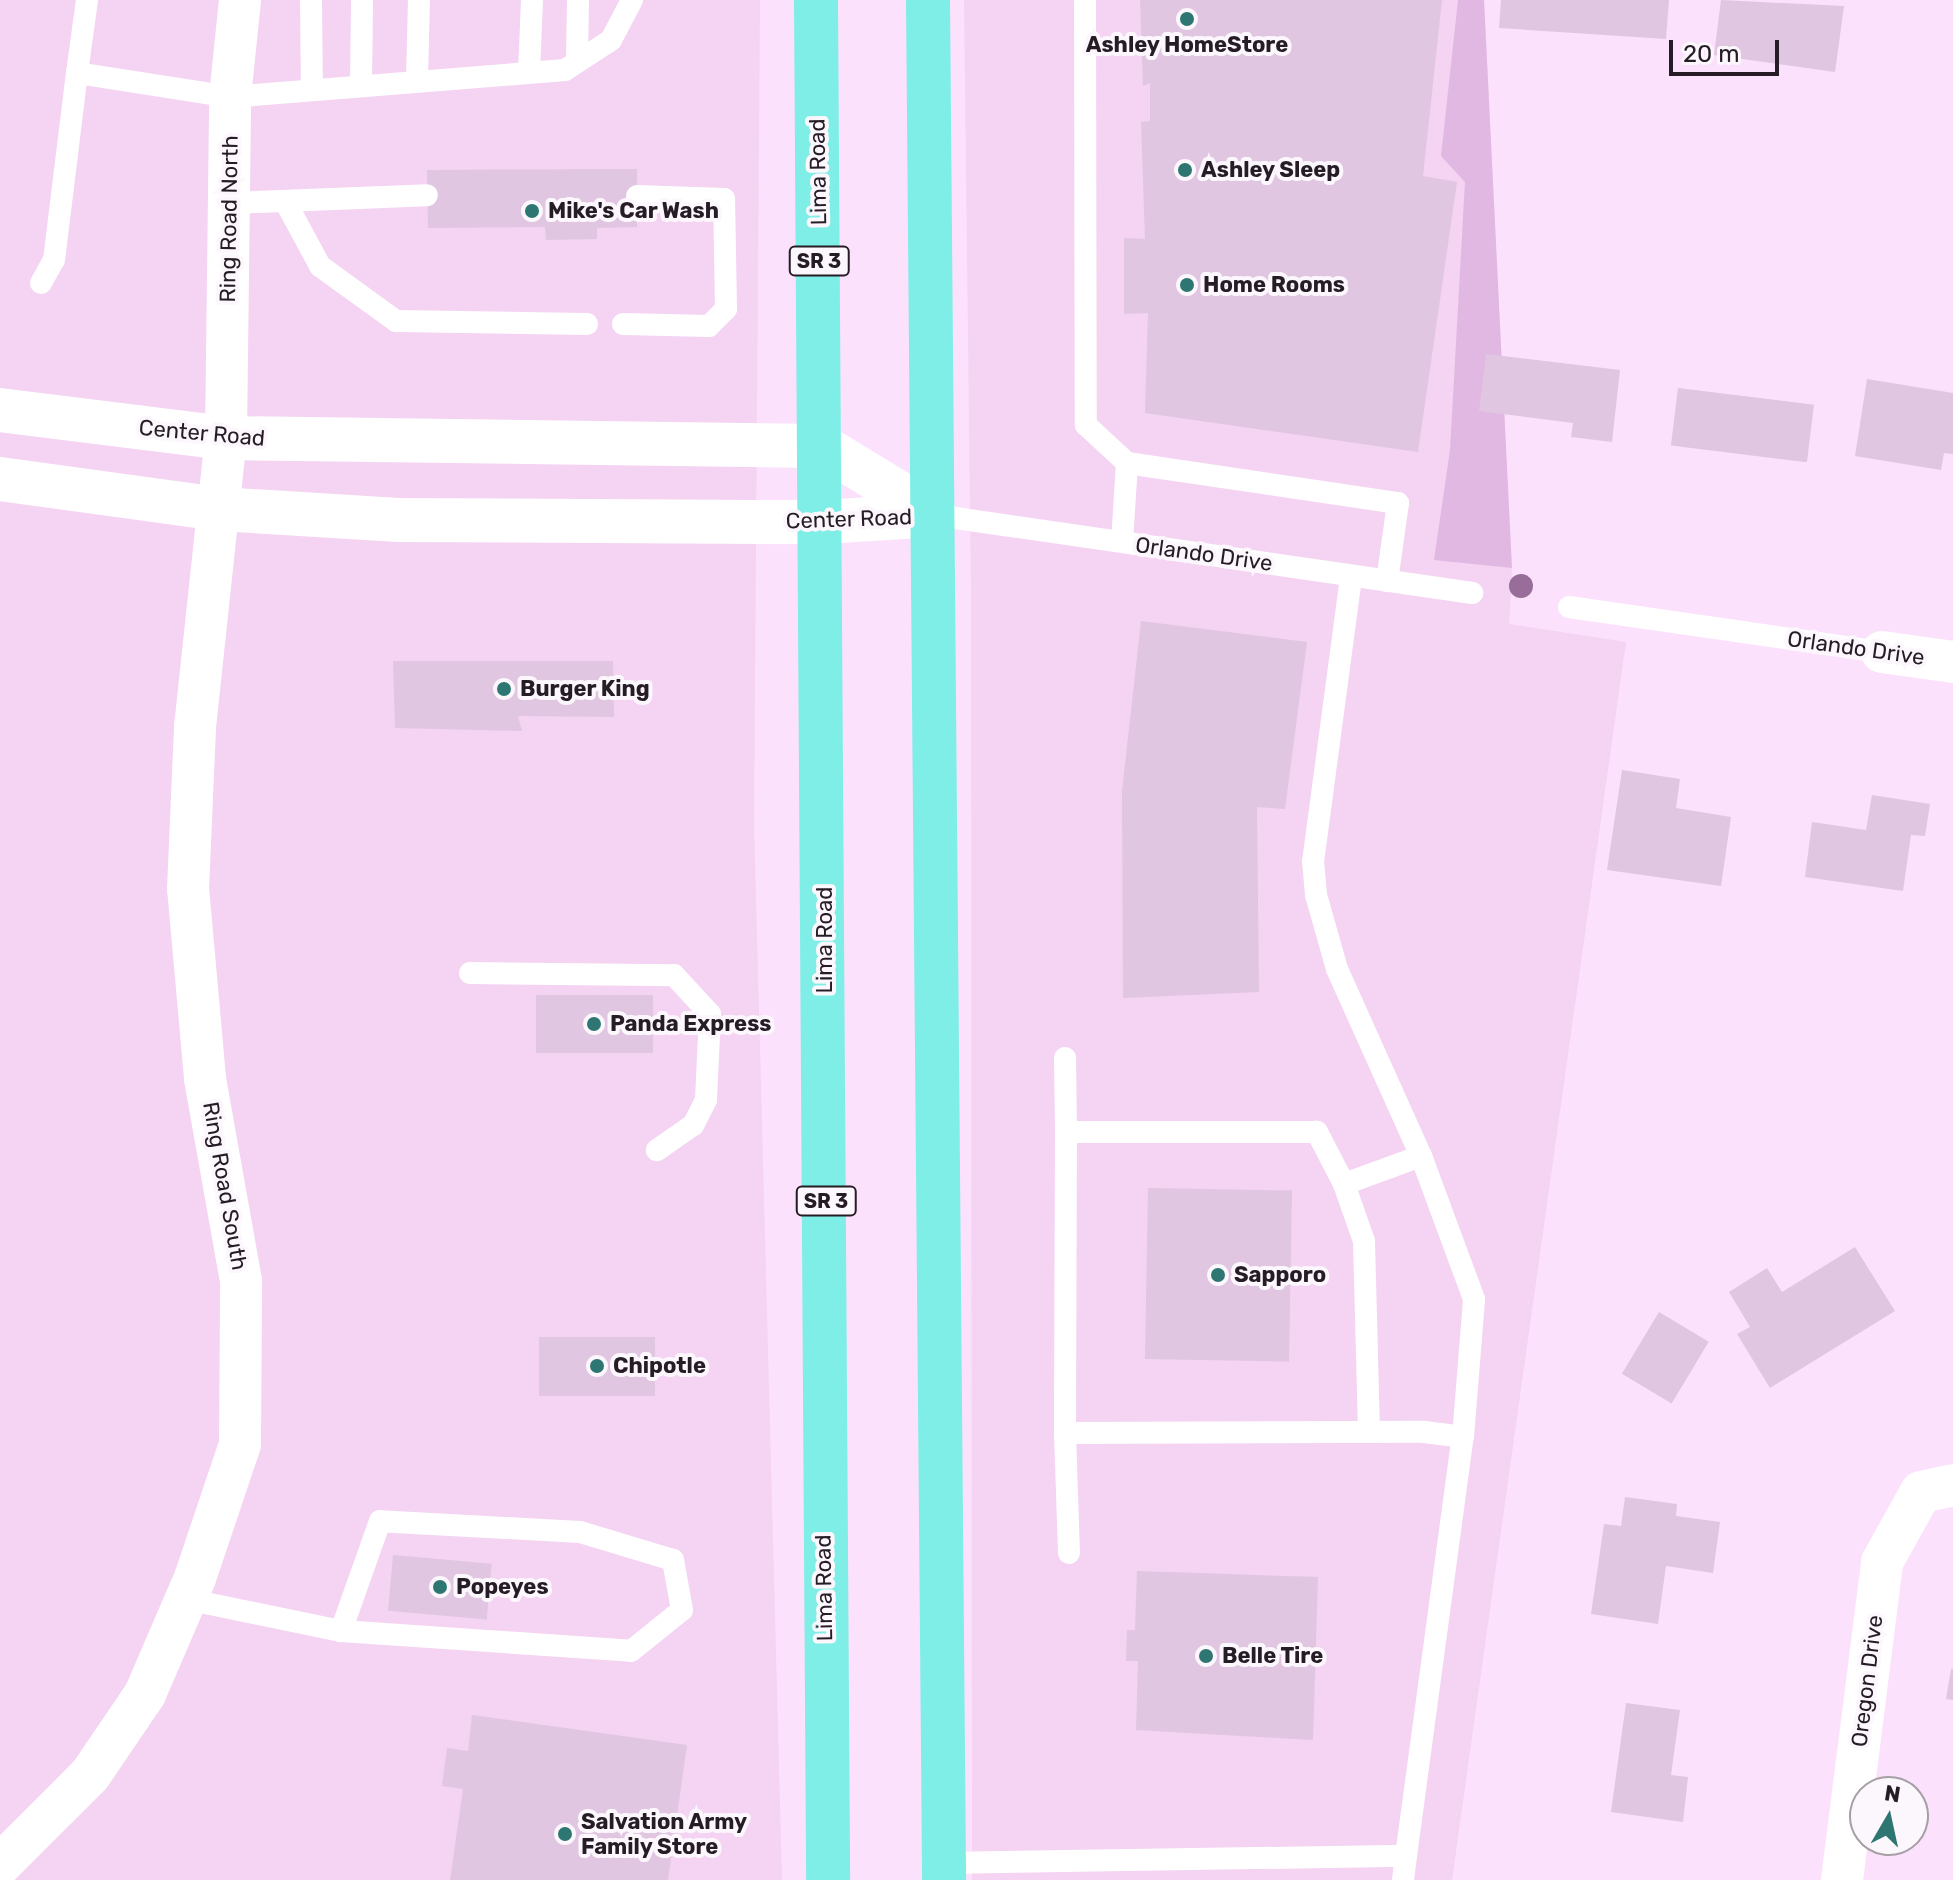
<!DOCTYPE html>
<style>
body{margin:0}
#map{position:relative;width:1953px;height:1880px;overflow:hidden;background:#fce1fc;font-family:Rubik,sans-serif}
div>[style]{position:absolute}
.built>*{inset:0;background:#f4d3f3}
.green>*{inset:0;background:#e1b8e1}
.building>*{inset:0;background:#e0c6e0;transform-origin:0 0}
.service>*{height:22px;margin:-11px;padding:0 11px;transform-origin:11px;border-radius:11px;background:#fff}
.minor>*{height:42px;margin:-21px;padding:0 21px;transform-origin:21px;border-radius:21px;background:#fff}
.tertiary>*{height:44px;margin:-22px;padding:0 22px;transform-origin:22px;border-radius:22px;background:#fff}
.trunk>*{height:44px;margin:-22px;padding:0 22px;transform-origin:22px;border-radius:22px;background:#7feee6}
.trees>*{width:24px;height:24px;margin:-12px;border-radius:50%;background:#986d99}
.dots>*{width:22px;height:22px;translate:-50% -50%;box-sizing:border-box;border:4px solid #fcf7fc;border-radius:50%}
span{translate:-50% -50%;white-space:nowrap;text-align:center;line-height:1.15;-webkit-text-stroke:8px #fcf7fc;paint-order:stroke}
.shield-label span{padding:2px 6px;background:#fcf7fc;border:2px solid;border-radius:6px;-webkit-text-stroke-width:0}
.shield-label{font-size:20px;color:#251c25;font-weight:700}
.poi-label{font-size:22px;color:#251c25;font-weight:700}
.left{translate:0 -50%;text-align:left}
.street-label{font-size:22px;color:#251c25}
.north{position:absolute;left:1849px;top:1776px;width:80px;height:80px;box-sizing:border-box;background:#fcf7fc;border:2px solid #a69fa6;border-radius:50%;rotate:9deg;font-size:22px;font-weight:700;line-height:32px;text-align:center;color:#251c25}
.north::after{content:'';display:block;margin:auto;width:28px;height:36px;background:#2d7671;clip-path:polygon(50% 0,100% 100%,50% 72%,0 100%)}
.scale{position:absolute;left:1669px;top:40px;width:110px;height:36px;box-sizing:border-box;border:4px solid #251c25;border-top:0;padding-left:10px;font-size:24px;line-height:28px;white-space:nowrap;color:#251c25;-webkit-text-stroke:6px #fcf7fc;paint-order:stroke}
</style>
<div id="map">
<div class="built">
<i style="clip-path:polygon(0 0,760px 0,754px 822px,782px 1880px,0 1880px)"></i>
<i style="clip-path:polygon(964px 0,1484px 0,1512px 577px,1509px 624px,1626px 642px,1452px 1880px,972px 1880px,971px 591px)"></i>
</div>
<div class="green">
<i style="clip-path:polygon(1458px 0,1484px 0,1512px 568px,1434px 560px,1450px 450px,1465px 182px,1441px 156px)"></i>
</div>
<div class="building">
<i style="clip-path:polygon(1140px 0,1442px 0,1423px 176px,1457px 182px,1418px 452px,1145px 413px,1148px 313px,1124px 314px,1124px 238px,1145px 239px,1141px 122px,1150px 121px,1150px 83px,1143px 86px)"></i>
<i style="clip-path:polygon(1501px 0,1669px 0,1666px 39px,1499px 28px)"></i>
<i style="clip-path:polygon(1721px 0,1844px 6px,1835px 72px,1714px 55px)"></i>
<i style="clip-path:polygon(637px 169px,637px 227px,597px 228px,597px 239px,546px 240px,545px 227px,428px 228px,427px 170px)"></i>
<i style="clip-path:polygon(1486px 354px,1620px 370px,1612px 442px,1571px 437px,1573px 423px,1479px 411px)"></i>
<i style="clip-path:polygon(1867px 379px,1953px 393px,1953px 454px,1944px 453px,1941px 470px,1855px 456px)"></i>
<i style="left:1678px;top:388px;width:137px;height:58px;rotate:7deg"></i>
<i style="clip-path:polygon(1141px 621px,1307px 642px,1285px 809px,1257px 807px,1259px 992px,1123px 998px,1122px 791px)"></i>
<i style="clip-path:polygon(393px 661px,613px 661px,614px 717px,518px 716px,522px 731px,395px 728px)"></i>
<i style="clip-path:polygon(1622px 770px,1680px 779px,1676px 808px,1731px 817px,1721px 886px,1607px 870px)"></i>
<i style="clip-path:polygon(1872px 795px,1930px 804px,1925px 836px,1911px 835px,1903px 891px,1805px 877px,1812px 822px,1866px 830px)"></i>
<i style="left:653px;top:995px;width:58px;height:117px;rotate:90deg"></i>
<i style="left:1148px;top:1188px;width:144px;height:171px;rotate:1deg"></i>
<i style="clip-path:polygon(1855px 1247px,1895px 1311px,1770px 1388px,1737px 1334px,1750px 1327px,1729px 1292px,1767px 1268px,1782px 1292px)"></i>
<i style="left:1659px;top:1312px;width:58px;height:72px;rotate:31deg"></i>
<i style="left:539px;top:1337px;width:116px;height:59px"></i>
<i style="clip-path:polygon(1625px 1497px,1677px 1504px,1676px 1516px,1720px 1522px,1713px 1573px,1666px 1566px,1658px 1624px,1591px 1614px,1604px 1524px,1621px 1526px)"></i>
<i style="left:393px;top:1555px;width:99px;height:56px;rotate:5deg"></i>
<i style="clip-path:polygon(1137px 1571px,1318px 1577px,1313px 1740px,1136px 1730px,1138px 1661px,1126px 1661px,1127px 1630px,1135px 1630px)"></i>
<i style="clip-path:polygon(1951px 1669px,1953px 1669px,1953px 1700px,1946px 1699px)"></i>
<i style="clip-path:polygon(1626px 1703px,1680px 1710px,1671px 1775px,1688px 1777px,1683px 1822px,1611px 1812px)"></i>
<i style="clip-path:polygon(472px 1715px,687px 1745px,668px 1880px,450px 1880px,463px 1789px,442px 1786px,447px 1748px,468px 1751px)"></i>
</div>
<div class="service">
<i style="left:87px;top:0;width:74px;rotate:97.8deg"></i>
<i style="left:77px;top:73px;width:155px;rotate:8.9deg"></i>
<i style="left:230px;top:97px;width:336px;rotate:-4.6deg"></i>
<i style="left:565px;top:70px;width:55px;rotate:-33.1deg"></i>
<i style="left:611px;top:40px;width:45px;rotate:-62.3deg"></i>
<i style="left:311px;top:0;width:89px;rotate:89.4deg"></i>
<i style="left:1085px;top:0;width:425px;rotate:89.9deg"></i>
<i style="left:1086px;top:425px;width:56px;rotate:42.8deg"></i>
<i style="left:1127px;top:463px;width:79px;rotate:93.6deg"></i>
<i style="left:577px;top:62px;width:62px;rotate:-89.1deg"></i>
<i style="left:529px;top:72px;width:72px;rotate:-87.6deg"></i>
<i style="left:417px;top:80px;width:80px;rotate:-88.6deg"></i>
<i style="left:361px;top:85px;width:85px;rotate:-89.3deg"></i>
<i style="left:232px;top:203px;width:195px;rotate:-2.3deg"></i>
<i style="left:286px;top:203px;width:72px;rotate:61.6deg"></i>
<i style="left:320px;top:266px;width:94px;rotate:35.9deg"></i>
<i style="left:396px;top:321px;width:191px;rotate:0.9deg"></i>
<i style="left:41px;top:283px;width:26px;rotate:-61deg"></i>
<i style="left:54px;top:260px;width:188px;rotate:-83deg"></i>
<i style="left:623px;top:324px;width:86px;rotate:1.3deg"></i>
<i style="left:709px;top:326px;width:24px;rotate:-45deg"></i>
<i style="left:726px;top:309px;width:110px;rotate:-91deg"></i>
<i style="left:724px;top:199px;width:87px;rotate:-178deg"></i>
<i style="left:1127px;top:463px;width:274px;rotate:8.4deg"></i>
<i style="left:1398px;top:503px;width:79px;rotate:98deg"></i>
<i style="left:935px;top:515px;width:543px;rotate:8.26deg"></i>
<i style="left:1569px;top:607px;width:316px;rotate:8.2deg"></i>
<i style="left:470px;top:973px;width:204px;rotate:0.6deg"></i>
<i style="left:674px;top:975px;width:53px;rotate:47.3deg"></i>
<i style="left:710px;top:1014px;width:86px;rotate:92.7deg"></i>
<i style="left:706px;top:1100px;width:28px;rotate:117deg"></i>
<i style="left:693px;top:1125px;width:44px;rotate:145.2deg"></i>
<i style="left:1065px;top:1058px;width:74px;rotate:89.2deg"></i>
<i style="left:1421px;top:1156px;width:82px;rotate:160deg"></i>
<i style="left:1344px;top:1184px;width:59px;rotate:-117.4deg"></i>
<i style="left:1317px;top:1132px;width:251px;rotate:180deg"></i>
<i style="left:1066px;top:1132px;width:301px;rotate:90.2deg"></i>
<i style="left:1065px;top:1433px;width:359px;rotate:-0.2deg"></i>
<i style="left:1424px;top:1432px;width:39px;rotate:7deg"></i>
<i style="left:1344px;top:1184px;width:60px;rotate:70.7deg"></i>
<i style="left:1364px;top:1241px;width:191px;rotate:88.5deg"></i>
<i style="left:1065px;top:1433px;width:120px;rotate:88.1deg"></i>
<i style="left:186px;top:1599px;width:158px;rotate:11.7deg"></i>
<i style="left:341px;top:1631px;width:291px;rotate:3.9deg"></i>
<i style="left:631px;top:1651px;width:65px;rotate:-38.8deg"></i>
<i style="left:682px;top:1610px;width:51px;rotate:-100.2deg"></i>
<i style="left:673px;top:1560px;width:97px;rotate:-163.2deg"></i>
<i style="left:580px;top:1532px;width:200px;rotate:-176.9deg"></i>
<i style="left:380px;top:1521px;width:117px;rotate:109.5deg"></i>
<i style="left:944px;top:1863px;width:462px;rotate:-0.9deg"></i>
<i style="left:1406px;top:1856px;width:423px;rotate:-82.3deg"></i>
<i style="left:1463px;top:1437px;width:138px;rotate:-85.4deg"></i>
<i style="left:1474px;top:1299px;width:153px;rotate:-110.3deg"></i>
<i style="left:1421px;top:1156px;width:205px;rotate:-114.2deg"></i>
<i style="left:1337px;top:969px;width:77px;rotate:-105.8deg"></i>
<i style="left:1316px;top:895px;width:33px;rotate:-95deg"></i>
<i style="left:1313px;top:862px;width:289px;rotate:-82.4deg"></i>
<i style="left:1403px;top:1880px;width:24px;rotate:-83deg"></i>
</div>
<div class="minor">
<i style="left:1882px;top:652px;width:72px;rotate:8deg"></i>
<i style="left:0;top:1865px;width:127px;rotate:-45deg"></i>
<i style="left:90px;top:1775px;width:98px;rotate:-55.8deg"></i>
<i style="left:145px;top:1694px;width:126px;rotate:-66.7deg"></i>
<i style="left:195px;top:1578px;width:141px;rotate:-71.4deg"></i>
<i style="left:240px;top:1444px;width:163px;rotate:-89.6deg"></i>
<i style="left:241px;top:1281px;width:206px;rotate:-100.1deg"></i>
<i style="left:205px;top:1078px;width:190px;rotate:-95.1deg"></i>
<i style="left:188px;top:889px;width:162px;rotate:-87.5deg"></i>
<i style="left:195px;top:727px;width:291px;rotate:-83.9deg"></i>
<i style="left:226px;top:438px;width:341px;rotate:-89.3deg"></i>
<i style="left:230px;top:97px;width:98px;rotate:-84.1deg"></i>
<i style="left:1842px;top:1880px;width:321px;rotate:-82.8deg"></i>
<i style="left:1882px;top:1562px;width:80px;rotate:-60.9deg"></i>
<i style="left:1921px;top:1492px;width:33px;rotate:-12deg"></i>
</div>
<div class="tertiary">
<i style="left:0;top:410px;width:228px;rotate:7.1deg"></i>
<i style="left:226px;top:438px;width:596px;rotate:0.77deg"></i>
<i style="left:822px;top:446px;width:132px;rotate:31.4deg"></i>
<i style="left:0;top:479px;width:221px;rotate:7.8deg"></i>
<i style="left:219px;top:509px;width:180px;rotate:3.5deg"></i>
<i style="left:399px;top:520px;width:424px;rotate:0.3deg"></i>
<i style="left:823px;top:522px;width:112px;rotate:-3.6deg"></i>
</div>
<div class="trunk">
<i style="left:816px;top:0;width:1880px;rotate:89.63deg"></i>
<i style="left:928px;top:0;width:1880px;rotate:89.51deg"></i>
</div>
<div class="trees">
<i style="left:1521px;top:586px"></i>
</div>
<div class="dots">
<i style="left:1187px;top:19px;background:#2d7671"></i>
<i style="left:1185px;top:170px;background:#2d7671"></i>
<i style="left:532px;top:211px;background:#2d7671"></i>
<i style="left:1187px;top:285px;background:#2d7671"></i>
<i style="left:504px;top:689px;background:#2d7671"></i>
<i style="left:594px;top:1024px;background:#2d7671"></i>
<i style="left:1218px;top:1275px;background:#2d7671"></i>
<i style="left:597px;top:1366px;background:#2d7671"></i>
<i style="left:440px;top:1587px;background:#2d7671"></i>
<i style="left:1206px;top:1656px;background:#2d7671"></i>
<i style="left:565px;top:1834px;background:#2d7671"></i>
</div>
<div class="shield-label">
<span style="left:819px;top:261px">SR 3</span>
<span style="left:826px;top:1201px">SR 3</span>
</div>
<div class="poi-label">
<span style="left:1187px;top:45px">Ashley HomeStore</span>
<span class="left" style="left:1201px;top:170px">Ashley Sleep</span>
<span class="left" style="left:548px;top:211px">Mike's Car Wash</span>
<span class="left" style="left:1203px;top:285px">Home Rooms</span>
<span class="left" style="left:520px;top:689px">Burger King</span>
<span class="left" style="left:610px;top:1024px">Panda Express</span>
<span class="left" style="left:1234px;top:1275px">Sapporo</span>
<span class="left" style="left:613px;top:1366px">Chipotle</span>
<span class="left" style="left:456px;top:1587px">Popeyes</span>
<span class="left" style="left:1222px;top:1656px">Belle Tire</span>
<span class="left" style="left:581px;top:1834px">Salvation Army<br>Family Store</span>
</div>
<div class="street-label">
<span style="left:818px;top:172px;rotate:-91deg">Lima Road</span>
<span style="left:229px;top:219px;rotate:-89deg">Ring Road North</span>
<span style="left:202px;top:433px;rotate:5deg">Center Road</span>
<span style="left:849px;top:519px;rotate:-2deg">Center Road</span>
<span style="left:1204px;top:554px;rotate:8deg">Orlando Drive</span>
<span style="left:1856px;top:648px;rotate:8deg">Orlando Drive</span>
<span style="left:825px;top:940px;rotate:-90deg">Lima Road</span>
<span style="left:225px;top:1186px;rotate:80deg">Ring Road South</span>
<span style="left:824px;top:1588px;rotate:-91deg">Lima Road</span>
<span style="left:1867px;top:1681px;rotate:-83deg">Oregon Drive</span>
</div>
<div class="north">N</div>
<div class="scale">20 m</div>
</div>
